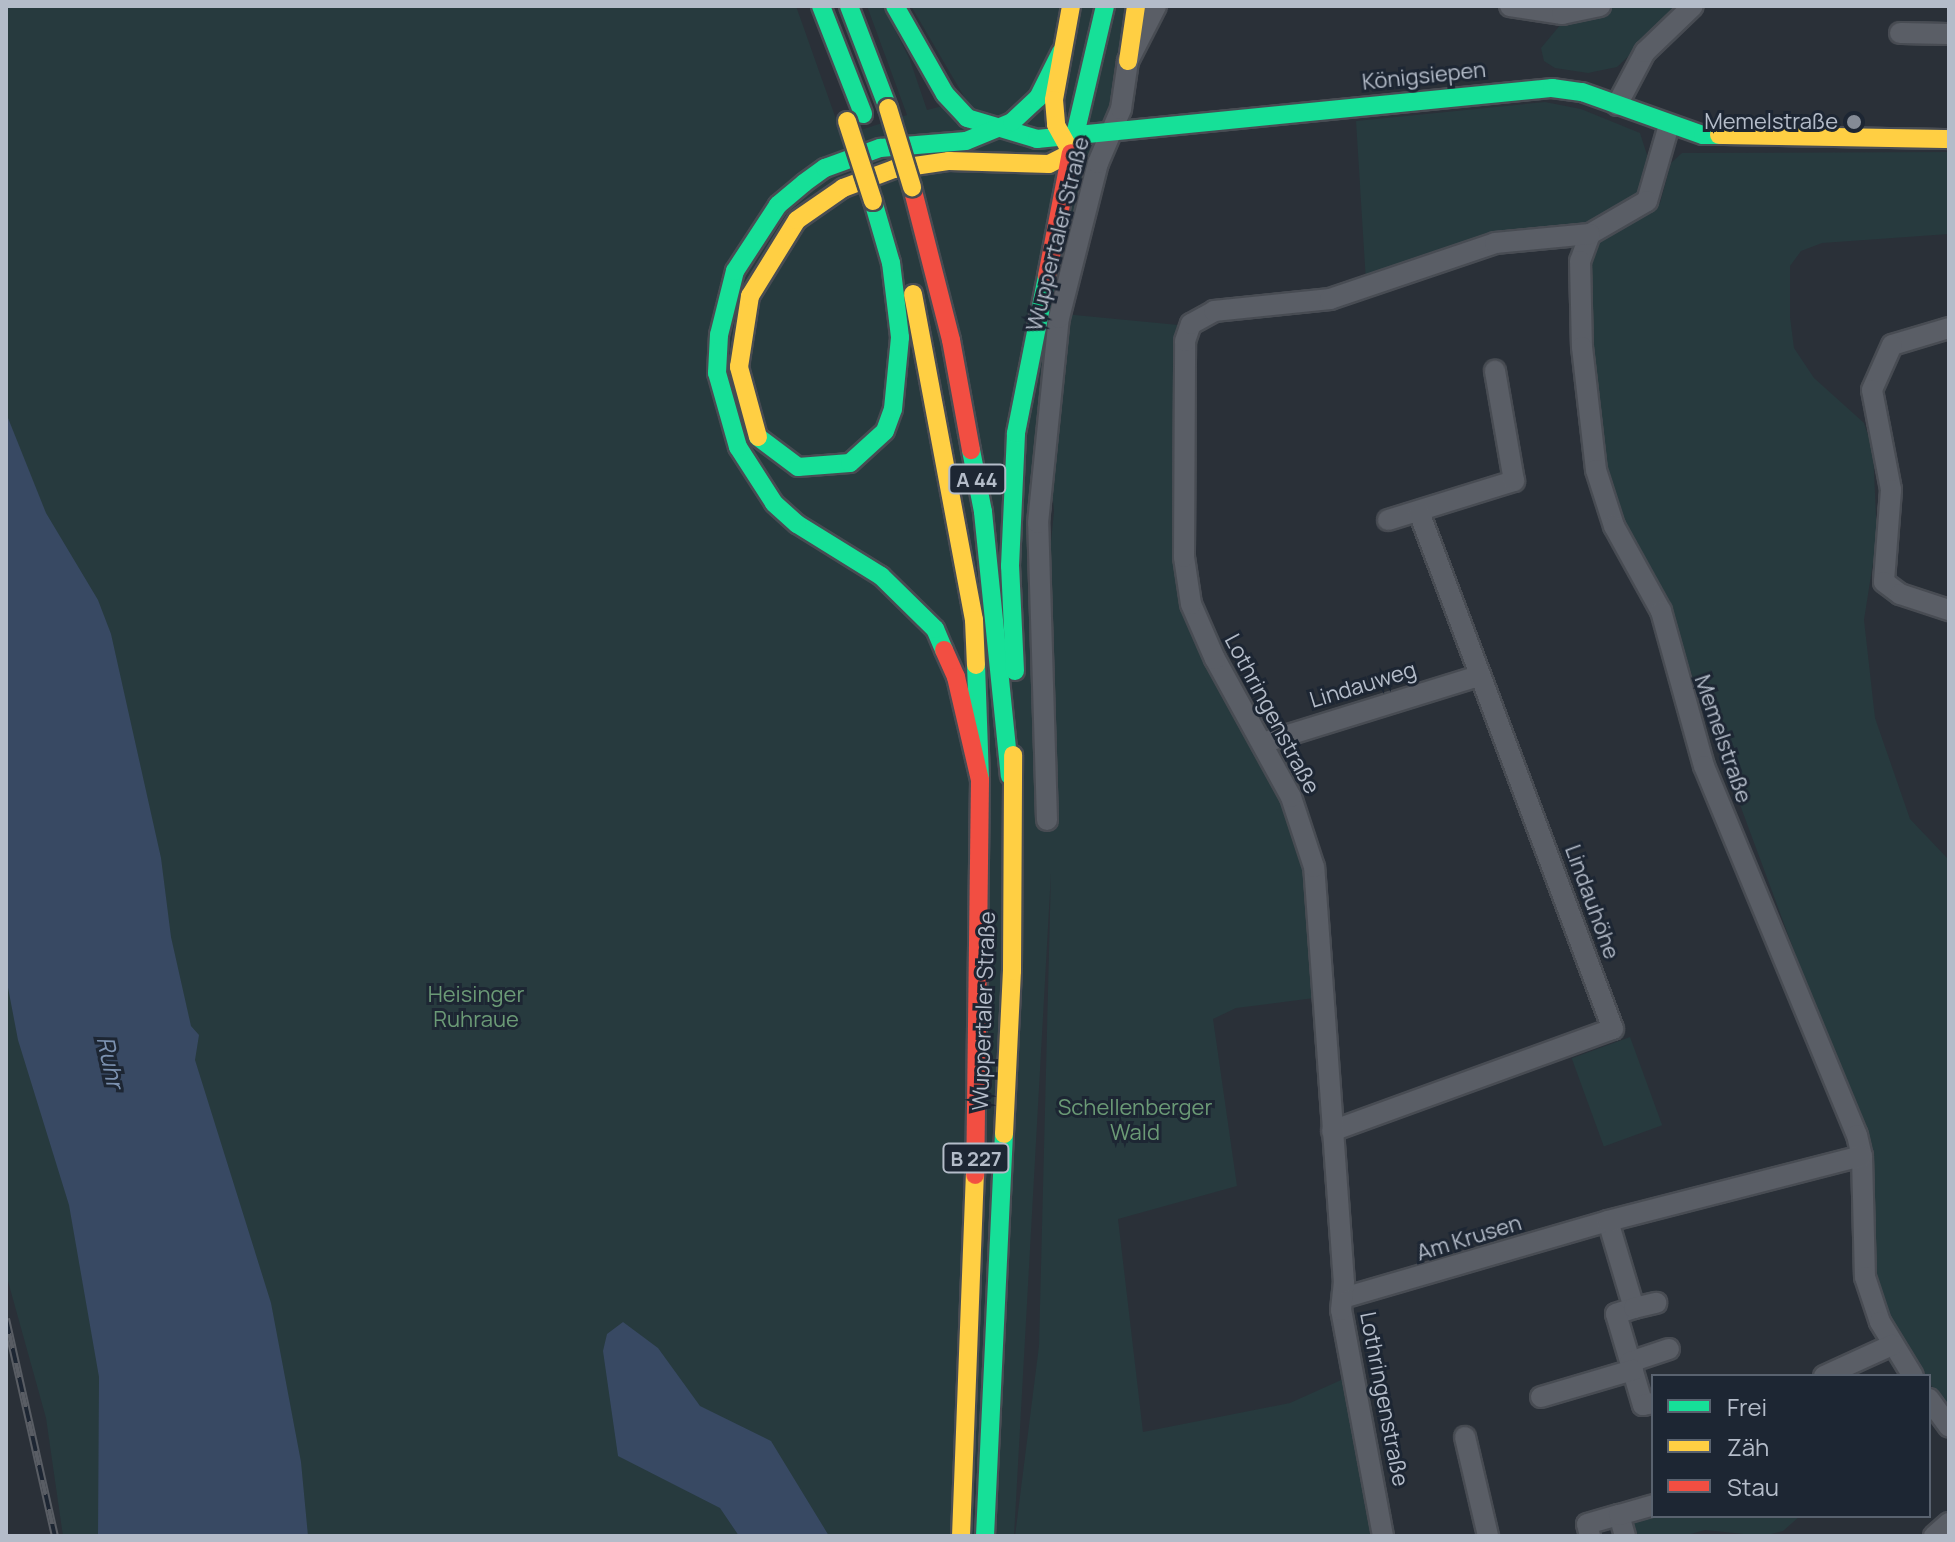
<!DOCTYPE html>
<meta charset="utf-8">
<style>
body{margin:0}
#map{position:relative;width:1955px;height:1542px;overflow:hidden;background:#2a3038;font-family:Manrope,sans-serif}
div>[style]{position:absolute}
.green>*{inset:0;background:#273a3e;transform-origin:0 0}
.water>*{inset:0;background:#384963}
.roads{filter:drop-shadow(2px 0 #484c53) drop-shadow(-2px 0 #484c53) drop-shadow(0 2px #484c53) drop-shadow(0 -2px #484c53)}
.street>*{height:20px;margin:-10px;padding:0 10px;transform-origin:10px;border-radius:10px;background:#5a5e66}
.fast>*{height:18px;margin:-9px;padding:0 9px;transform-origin:9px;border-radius:9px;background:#16e098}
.slow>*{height:18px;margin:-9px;padding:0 9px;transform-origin:9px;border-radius:9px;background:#ffcf43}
.jam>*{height:18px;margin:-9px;padding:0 9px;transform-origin:9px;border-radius:9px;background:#f24e42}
.rail>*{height:8px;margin-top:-4px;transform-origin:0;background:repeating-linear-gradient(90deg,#1d2633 0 15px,#595d64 0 30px);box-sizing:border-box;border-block:2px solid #595d64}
.bridges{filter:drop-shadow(2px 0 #474c53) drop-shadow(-2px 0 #474c53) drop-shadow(0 2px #474c53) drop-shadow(0 -2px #474c53)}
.slow-bridge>*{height:18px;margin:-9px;padding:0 9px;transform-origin:9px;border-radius:9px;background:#ffcf43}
.dots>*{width:22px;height:22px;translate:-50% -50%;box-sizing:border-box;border:4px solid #1d2633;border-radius:50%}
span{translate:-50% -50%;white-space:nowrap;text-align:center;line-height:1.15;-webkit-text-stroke:6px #1d2633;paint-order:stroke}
.shield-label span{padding:2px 6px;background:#1d2633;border:2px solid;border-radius:6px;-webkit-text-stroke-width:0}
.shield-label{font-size:20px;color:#b4bcc9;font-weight:700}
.street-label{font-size:22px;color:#b4bcc9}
.poi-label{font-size:22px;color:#b4bcc9}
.right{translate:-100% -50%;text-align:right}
.park-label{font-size:22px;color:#6b9a76}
.water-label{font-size:24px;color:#7c92b1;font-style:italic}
.frame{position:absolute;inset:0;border:8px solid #b4bcc9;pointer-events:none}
.legend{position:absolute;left:1651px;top:1374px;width:280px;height:144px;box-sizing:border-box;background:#1d2633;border:2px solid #59626f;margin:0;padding:10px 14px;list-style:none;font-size:24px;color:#b4bcc9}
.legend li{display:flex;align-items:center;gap:16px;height:40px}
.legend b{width:40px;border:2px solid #59626f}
</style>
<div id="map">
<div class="green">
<i style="clip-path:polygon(6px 6px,796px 6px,842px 136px,907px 115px,867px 6px,883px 6px,910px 60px,927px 110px,966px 100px,911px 6px,1138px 6px,1120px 110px,1096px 162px,1056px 317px,1038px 446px,1048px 573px,1054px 511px,1048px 449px,1064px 314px,1189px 326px,1183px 370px,1187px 603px,1295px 817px,1305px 848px,1322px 997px,1236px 1008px,1213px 1019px,1237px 1186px,1118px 1219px,1143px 1432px,1290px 1403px,1350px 1376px,1382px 1536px,1015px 1536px,1039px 1346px,1051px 873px,1014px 1536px,63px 1536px,46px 1418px,6px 1274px)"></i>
<i style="clip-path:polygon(1576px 6px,1682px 6px,1617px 67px,1588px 73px,1555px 68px,1544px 61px,1541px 48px)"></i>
<i style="clip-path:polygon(1545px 102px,1581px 109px,1640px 133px,1649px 161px,1639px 198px,1582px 227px,1366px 282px,1356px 121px)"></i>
<i style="clip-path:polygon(1949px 152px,1949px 234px,1822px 243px,1801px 251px,1790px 266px,1790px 317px,1794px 348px,1814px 378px,1864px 423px,1873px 450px,1877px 537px,1864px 620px,1875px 718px,1910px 819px,1949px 860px,1949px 1414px,1877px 1298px,1868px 1202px,1823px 1029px,1676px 632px,1602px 472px,1582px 278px,1592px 245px,1660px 203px,1671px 163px,1682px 153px)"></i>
<i style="left:1630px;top:1037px;width:94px;height:62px;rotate:70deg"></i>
<i style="clip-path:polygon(1653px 1515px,1695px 1518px,1800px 1516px,1783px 1531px,1763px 1536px,1705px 1530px,1684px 1536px,1629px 1536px,1625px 1523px)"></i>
</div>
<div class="water">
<i style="clip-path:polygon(6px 413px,46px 513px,98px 600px,111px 634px,161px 858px,171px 937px,191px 1026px,199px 1035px,195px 1060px,271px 1303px,301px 1462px,308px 1536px,98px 1536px,99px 1377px,69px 1205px,18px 1040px,6px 977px)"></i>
<i style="clip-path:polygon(623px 1322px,658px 1348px,700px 1406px,771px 1441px,829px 1536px,739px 1536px,720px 1508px,618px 1456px,603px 1351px,607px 1334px)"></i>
</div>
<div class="roads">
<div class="street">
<i style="left:1510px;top:6px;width:53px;rotate:8.7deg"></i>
<i style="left:1562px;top:14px;width:39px;rotate:-12deg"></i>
<i style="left:1900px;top:33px;width:49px;rotate:1.2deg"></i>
<i style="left:1617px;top:105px;width:60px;rotate:-62.2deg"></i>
<i style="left:1645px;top:52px;width:66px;rotate:-43.8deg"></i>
<i style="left:1669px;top:125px;width:79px;rotate:106.1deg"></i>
<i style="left:1647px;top:201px;width:66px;rotate:149.9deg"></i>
<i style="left:1590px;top:234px;width:29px;rotate:110deg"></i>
<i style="left:1580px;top:261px;width:86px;rotate:88.7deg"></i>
<i style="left:1582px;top:347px;width:124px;rotate:83.5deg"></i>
<i style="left:1596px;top:470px;width:59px;rotate:72.2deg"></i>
<i style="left:1614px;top:526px;width:97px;rotate:61.1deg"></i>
<i style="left:1661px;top:611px;width:161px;rotate:74.5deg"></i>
<i style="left:1704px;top:766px;width:399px;rotate:67.5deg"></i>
<i style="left:1857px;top:1135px;width:22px;rotate:77deg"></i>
<i style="left:1862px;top:1156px;width:121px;rotate:88.6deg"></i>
<i style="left:1865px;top:1277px;width:47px;rotate:71.6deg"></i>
<i style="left:1880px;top:1322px;width:63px;rotate:58.6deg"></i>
<i style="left:1949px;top:328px;width:59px;rotate:163.4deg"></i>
<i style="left:1892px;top:345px;width:49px;rotate:114deg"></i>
<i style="left:1872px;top:390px;width:102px;rotate:79.2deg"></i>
<i style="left:1891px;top:490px;width:92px;rotate:94.4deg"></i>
<i style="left:1884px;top:582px;width:20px;rotate:37deg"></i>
<i style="left:1900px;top:594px;width:52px;rotate:18.1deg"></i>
<i style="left:1388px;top:520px;width:132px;rotate:-17.2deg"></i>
<i style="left:1514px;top:481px;width:112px;rotate:-99.8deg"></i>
<i style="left:1262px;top:743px;width:226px;rotate:-17.2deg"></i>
<i style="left:1047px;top:820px;width:297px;rotate:-91.7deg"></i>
<i style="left:1038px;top:523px;width:206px;rotate:-84.2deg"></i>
<i style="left:1059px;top:318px;width:160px;rotate:-75.9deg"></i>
<i style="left:1098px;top:163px;width:59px;rotate:-66.9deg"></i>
<i style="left:1121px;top:109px;width:49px;rotate:-81.7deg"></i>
<i style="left:1128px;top:61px;width:62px;rotate:-63deg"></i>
<i style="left:1332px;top:1131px;width:299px;rotate:-20deg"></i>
<i style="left:1613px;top:1029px;width:552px;rotate:-110.57deg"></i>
<i style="left:1608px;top:1221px;width:91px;rotate:73.4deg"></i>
<i style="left:1634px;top:1308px;width:19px;rotate:162deg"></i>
<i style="left:1616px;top:1314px;width:95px;rotate:73.5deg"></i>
<i style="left:1643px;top:1405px;width:10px;rotate:-11deg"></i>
<i style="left:1343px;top:1298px;width:276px;rotate:-16.2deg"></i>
<i style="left:1608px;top:1221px;width:262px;rotate:-14.4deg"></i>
<i style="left:1634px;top:1308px;width:23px;rotate:-13deg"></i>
<i style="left:1630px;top:1362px;width:41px;rotate:-18.4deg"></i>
<i style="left:1824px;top:1376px;width:75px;rotate:-24.5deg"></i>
<i style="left:1541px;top:1397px;width:96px;rotate:-16.4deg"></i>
<i style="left:1929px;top:1399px;width:34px;rotate:54deg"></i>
<i style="left:1465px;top:1437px;width:102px;rotate:76.9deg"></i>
<i style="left:1383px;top:1536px;width:230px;rotate:-100.5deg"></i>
<i style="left:1341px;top:1310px;width:27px;rotate:-84deg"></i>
<i style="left:1344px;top:1283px;width:417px;rotate:-94.1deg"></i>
<i style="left:1314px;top:867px;width:74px;rotate:-108.2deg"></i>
<i style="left:1291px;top:797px;width:158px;rotate:-118.8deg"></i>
<i style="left:1215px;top:659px;width:60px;rotate:-113.6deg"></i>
<i style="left:1191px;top:604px;width:48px;rotate:-98.5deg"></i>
<i style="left:1184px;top:557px;width:216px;rotate:-89.7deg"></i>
<i style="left:1185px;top:341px;width:18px;rotate:-71deg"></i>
<i style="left:1191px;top:324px;width:26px;rotate:-29deg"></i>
<i style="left:1214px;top:311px;width:117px;rotate:-5.9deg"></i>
<i style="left:1330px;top:299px;width:174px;rotate:-18.7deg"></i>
<i style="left:1495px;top:243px;width:95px;rotate:-5.4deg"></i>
<i style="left:1590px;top:1536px;width:12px;rotate:-104deg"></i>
<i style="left:1587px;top:1524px;width:33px;rotate:-16deg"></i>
<i style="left:1625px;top:1536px;width:22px;rotate:-106deg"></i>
<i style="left:1619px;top:1515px;width:35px;rotate:-16deg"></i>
<i style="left:1934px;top:1536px;width:20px;rotate:-41deg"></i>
</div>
<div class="fast">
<i style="left:821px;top:6px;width:116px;rotate:68.7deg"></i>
<i style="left:849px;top:6px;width:109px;rotate:69.1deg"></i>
<i style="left:895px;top:6px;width:101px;rotate:60.4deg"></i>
<i style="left:945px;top:94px;width:33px;rotate:47deg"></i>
<i style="left:967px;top:118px;width:73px;rotate:16.7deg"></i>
<i style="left:1037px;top:139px;width:518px;rotate:-5.66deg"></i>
<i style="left:1552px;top:88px;width:30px;rotate:8deg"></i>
<i style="left:1582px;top:92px;width:128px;rotate:19.6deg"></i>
<i style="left:1703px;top:135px;width:16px"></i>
<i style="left:1071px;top:152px;width:150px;rotate:-76.9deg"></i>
<i style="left:758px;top:437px;width:50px;rotate:36.9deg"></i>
<i style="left:798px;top:467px;width:52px;rotate:-4.4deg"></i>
<i style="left:850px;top:463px;width:47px;rotate:-42.4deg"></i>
<i style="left:885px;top:431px;width:23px;rotate:-70deg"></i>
<i style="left:893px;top:409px;width:72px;rotate:-84.4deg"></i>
<i style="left:900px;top:337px;width:75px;rotate:-96.9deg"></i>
<i style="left:891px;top:263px;width:65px;rotate:-106.2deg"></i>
<i style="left:971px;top:450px;width:63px;rotate:79deg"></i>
<i style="left:983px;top:512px;width:265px;rotate:84.2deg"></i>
<i style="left:944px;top:650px;width:23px;rotate:-113deg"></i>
<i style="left:935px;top:629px;width:76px;rotate:-135.5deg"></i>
<i style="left:881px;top:576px;width:99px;rotate:-148.2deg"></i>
<i style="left:797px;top:524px;width:31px;rotate:-138deg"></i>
<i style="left:774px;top:503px;width:67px;rotate:-122.7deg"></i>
<i style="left:738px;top:447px;width:77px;rotate:-105.8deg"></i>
<i style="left:717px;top:373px;width:38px;rotate:-87deg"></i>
<i style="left:719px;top:335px;width:66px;rotate:-76deg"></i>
<i style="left:735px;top:271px;width:79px;rotate:-56.9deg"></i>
<i style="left:778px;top:205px;width:34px;rotate:-40deg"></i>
<i style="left:804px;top:183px;width:26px;rotate:-36deg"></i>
<i style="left:825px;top:168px;width:59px;rotate:-20deg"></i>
<i style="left:880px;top:148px;width:86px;rotate:-4.7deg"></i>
<i style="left:966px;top:141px;width:50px;rotate:-22.4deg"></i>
<i style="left:1012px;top:122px;width:35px;rotate:-43deg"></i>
<i style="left:1038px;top:98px;width:51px;rotate:-63.4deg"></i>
<i style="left:976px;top:665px;width:115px;rotate:88deg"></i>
<i style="left:1015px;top:671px;width:105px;rotate:-92.7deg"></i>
<i style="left:1010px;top:566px;width:133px;rotate:-87.4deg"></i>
<i style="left:1016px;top:433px;width:160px;rotate:-78.8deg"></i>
<i style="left:985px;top:1536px;width:402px;rotate:-87.3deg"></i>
</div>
<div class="slow">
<i style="left:1071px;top:6px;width:96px;rotate:100.3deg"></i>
<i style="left:1054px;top:100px;width:25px;rotate:85deg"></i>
<i style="left:1056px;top:125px;width:31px;rotate:61deg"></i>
<i style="left:1128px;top:61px;width:56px;rotate:-81.7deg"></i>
<i style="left:1719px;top:135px;width:230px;rotate:1deg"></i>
<i style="left:913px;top:294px;width:332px;rotate:79.4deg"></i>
<i style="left:974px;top:620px;width:45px;rotate:87.5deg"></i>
<i style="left:758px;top:437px;width:73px;rotate:-105.2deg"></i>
<i style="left:739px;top:367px;width:72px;rotate:-81.2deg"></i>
<i style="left:750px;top:296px;width:89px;rotate:-58.3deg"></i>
<i style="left:797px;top:220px;width:56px;rotate:-34.8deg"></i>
<i style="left:843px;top:188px;width:54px;rotate:-20.4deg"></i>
<i style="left:894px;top:169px;width:56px;rotate:-8.3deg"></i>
<i style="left:949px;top:161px;width:100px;rotate:1.7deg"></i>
<i style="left:1049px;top:164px;width:25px;rotate:-27deg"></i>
<i style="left:1004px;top:1134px;width:163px;rotate:-87.2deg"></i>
<i style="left:1012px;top:971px;width:216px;rotate:-89.7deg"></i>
<i style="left:961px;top:1536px;width:361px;rotate:-87.8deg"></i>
</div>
<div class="jam">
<i style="left:912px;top:187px;width:158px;rotate:75.7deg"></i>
<i style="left:951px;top:340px;width:112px;rotate:79.7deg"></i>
<i style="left:1047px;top:276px;width:125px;rotate:-79deg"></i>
<i style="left:944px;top:650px;width:30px;rotate:66deg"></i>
<i style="left:956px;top:677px;width:106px;rotate:76.9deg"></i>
<i style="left:980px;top:780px;width:395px;rotate:90.7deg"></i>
</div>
</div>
<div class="rail">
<i style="left:6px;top:1319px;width:222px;rotate:77.3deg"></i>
</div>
<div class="bridges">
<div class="slow-bridge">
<i style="left:888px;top:108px;width:83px;rotate:73.1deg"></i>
<i style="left:847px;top:121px;width:84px;rotate:72deg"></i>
</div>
</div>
<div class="dots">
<i style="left:1854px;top:122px;background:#848b96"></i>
</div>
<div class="shield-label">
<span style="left:977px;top:479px">A 44</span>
<span style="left:976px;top:1158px">B 227</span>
</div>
<div class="street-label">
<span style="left:1424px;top:76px;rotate:-6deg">Königsiepen</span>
<span style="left:1058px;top:234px;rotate:-76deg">Wuppertaler Straße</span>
<span style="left:1363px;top:685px;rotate:-17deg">Lindauweg</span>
<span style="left:1272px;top:714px;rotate:62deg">Lothringenstraße</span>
<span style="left:1723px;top:739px;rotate:71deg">Memelstraße</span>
<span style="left:1592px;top:902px;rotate:70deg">Lindauhöhe</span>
<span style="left:984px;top:1011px;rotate:-88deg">Wuppertaler Straße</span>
<span style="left:1469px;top:1238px;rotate:-17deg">Am Krusen</span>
<span style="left:1384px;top:1399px;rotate:79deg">Lothringenstraße</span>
</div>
<div class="poi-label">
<span class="right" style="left:1838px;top:122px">Memelstraße</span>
</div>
<div class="park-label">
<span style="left:476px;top:1007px">Heisinger<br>Ruhraue</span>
<span style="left:1135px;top:1120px">Schellenberger<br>Wald</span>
</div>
<div class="water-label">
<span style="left:111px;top:1062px;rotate:78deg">Ruhr</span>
</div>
<div class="frame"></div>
<ul class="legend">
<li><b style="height:10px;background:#16e098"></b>Frei</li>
<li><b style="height:10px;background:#ffcf43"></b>Zäh</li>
<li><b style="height:10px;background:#f24e42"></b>Stau</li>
</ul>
</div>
